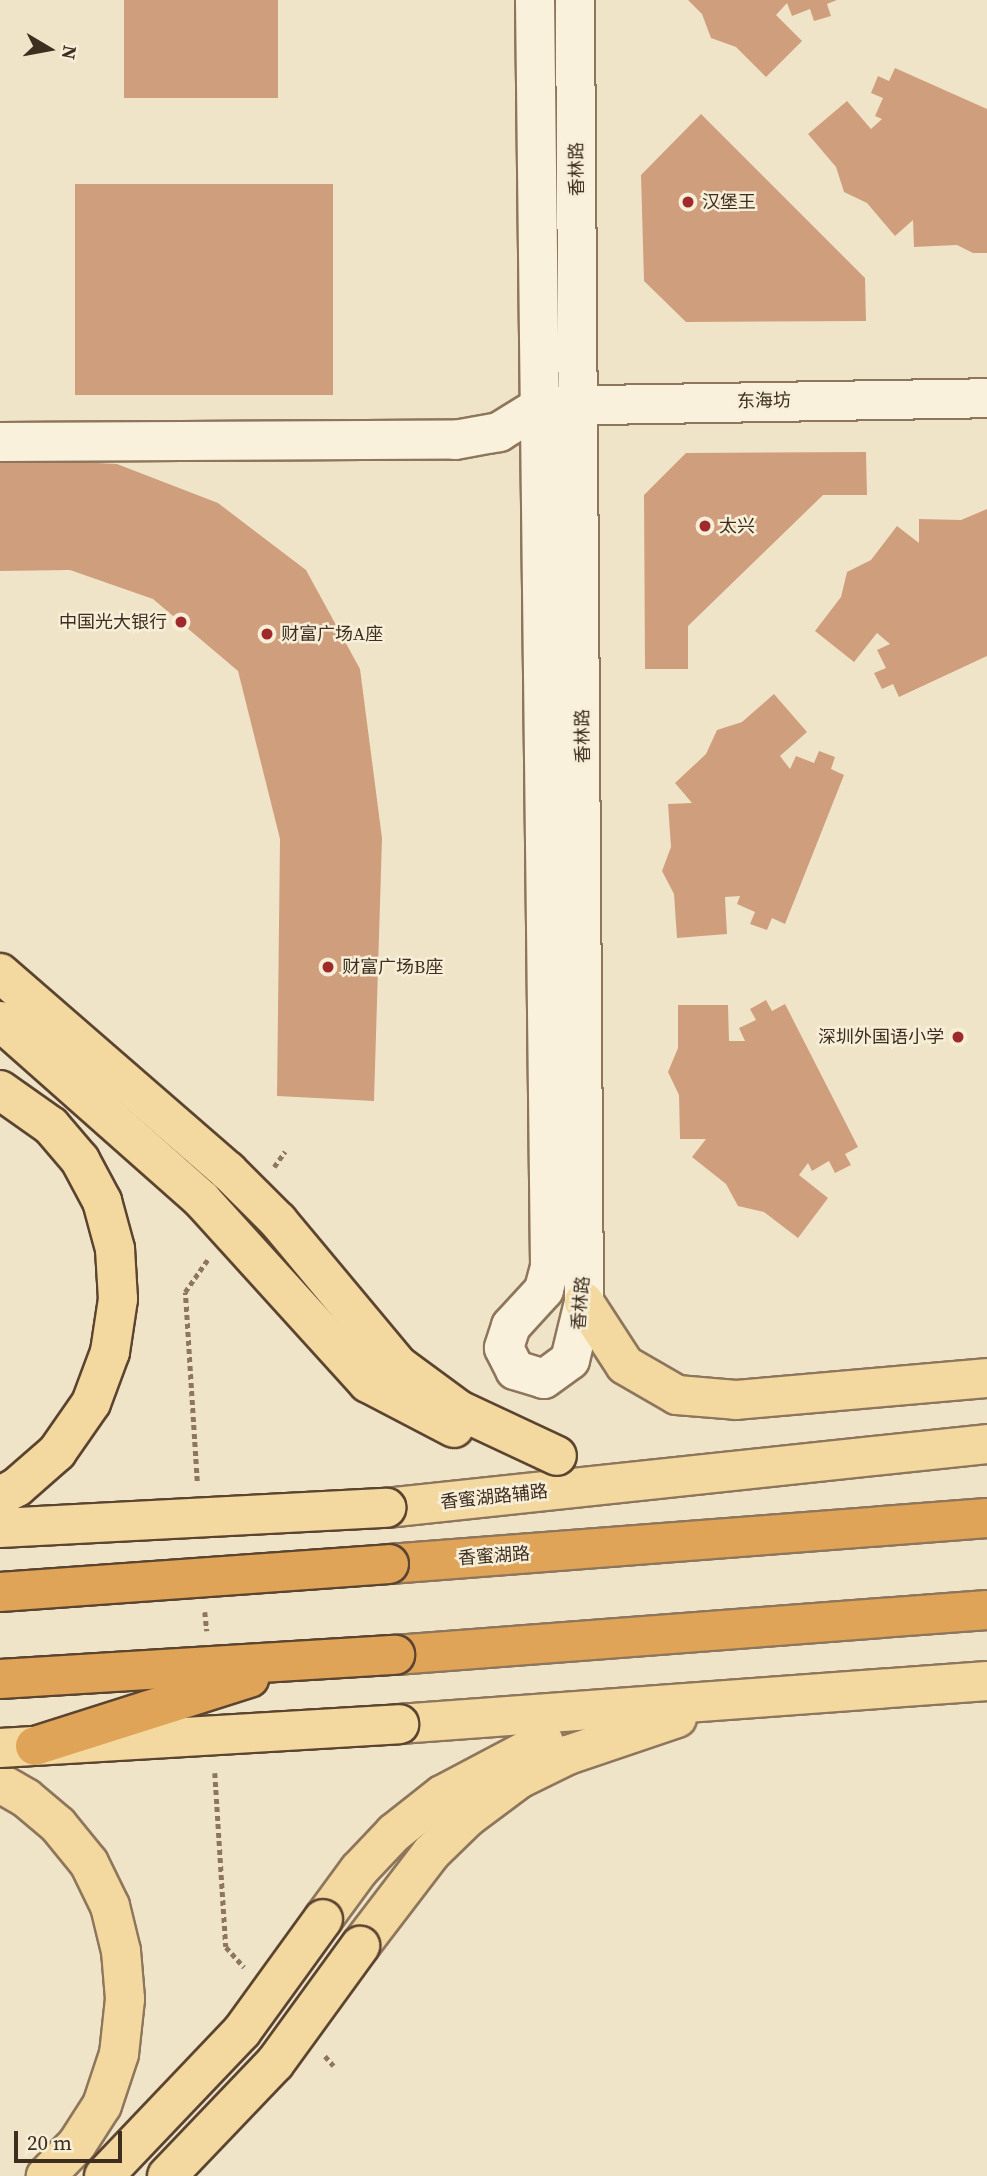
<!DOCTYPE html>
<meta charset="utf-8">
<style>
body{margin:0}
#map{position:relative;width:987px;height:2176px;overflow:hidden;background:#f0e4c8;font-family:"Source Serif 4","Noto Sans SC",serif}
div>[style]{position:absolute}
.building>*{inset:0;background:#cf9f7d;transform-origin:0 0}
.path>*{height:4.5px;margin-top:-2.25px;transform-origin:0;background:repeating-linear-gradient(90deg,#8d765c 0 5px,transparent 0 8.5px)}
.roads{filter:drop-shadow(2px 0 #8d765c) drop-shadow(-2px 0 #8d765c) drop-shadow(0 2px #8d765c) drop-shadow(0 -2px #8d765c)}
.minor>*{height:38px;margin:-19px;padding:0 19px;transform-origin:19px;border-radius:19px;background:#faf1dc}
.major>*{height:38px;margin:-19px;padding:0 19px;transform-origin:19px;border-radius:19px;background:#f3d9a0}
.highway>*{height:38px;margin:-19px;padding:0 19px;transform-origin:19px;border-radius:19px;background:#e0a458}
.bridges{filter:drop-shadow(2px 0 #5b4430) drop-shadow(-2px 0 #5b4430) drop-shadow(0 2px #5b4430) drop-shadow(0 -2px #5b4430)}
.major-bridge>*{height:38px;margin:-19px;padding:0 19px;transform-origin:19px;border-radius:19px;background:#f3d9a0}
.highway-bridge>*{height:38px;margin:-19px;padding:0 19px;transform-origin:19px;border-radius:19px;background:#e0a458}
.dots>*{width:19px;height:19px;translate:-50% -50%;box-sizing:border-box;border:4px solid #f7eed8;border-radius:50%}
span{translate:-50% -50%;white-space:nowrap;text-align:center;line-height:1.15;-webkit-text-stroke:5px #f7eed8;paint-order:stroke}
.street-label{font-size:18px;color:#3d2e20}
.poi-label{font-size:18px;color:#3d2e20}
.left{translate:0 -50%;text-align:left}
.right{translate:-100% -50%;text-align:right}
.north{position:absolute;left:14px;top:14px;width:70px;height:70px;-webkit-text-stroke:5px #f7eed8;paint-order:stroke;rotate:100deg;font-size:19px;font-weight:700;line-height:28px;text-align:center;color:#3d2e20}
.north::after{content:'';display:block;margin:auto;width:24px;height:32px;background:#3d2e20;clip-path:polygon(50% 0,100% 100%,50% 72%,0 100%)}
.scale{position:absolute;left:14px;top:2131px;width:108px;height:32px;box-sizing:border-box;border:4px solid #3d2e20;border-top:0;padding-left:9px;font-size:21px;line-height:24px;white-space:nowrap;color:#3d2e20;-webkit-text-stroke:5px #f7eed8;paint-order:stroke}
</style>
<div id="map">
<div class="building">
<i style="left:124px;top:0;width:154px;height:98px"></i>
<i style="clip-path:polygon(688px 0,837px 0,827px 4px,831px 16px,814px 21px,810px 9px,792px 16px,787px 3px,776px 15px,802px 41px,766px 77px,736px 47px,711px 38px,702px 14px)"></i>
<i style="clip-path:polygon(895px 68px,987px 109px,987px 253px,973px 253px,957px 245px,914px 247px,913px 220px,895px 236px,867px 203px,844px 192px,836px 167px,808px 134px,847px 101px,871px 129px,882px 119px,875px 116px,883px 98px,871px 93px,878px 76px,889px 81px)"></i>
<i style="clip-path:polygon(701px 114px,865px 278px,866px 321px,686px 322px,644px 281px,641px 175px)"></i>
<i style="left:333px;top:184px;width:211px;height:258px;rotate:90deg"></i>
<i style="clip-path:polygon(866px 452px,867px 495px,823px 495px,688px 626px,688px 669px,645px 669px,644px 495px,686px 453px)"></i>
<i style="clip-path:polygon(0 458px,117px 464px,218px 503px,306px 570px,360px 669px,382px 838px,374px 1101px,277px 1096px,280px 839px,238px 671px,153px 599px,70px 570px,0 571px)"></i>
<i style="clip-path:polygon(987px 509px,987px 656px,899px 697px,893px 684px,882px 689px,874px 673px,886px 668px,877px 650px,890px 644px,877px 633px,854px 662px,815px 631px,841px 597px,847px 572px,871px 560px,897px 526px,919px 543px,919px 519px,961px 520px)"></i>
<i style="clip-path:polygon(774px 694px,807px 732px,780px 756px,790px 769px,796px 756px,814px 763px,819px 751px,835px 757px,831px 769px,844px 775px,785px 924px,772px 918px,767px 930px,750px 924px,755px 912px,737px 904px,740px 896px,725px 897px,727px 934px,677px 938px,674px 894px,662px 871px,671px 847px,668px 804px,692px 803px,675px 783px,706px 754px,717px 730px,742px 722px)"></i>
<i style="clip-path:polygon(766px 1000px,772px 1011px,785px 1004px,858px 1147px,845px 1154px,851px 1165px,835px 1173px,829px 1161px,812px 1171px,808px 1163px,799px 1175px,828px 1198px,798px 1238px,764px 1212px,738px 1206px,726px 1184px,692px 1157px,706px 1139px,680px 1139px,679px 1095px,668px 1072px,678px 1048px,678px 1005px,728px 1005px,729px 1041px,745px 1041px,739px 1028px,756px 1020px,750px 1009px)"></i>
</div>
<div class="path">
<i style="left:274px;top:1167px;width:19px;rotate:-55deg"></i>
<i style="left:197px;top:1481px;width:189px;rotate:-93.6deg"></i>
<i style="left:185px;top:1292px;width:40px;rotate:-55.1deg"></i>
<i style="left:205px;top:1612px;width:19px;rotate:84deg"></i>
<i style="left:215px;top:1773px;width:174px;rotate:86.4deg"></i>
<i style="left:226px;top:1947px;width:27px;rotate:48deg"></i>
<i style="left:325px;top:2056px;width:13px;rotate:48deg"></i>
</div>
<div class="roads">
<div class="minor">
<i style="left:535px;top:0;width:1267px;rotate:89.32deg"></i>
<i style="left:550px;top:1267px;width:24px;rotate:105deg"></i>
<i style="left:544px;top:1290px;width:49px;rotate:132.5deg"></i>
<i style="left:511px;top:1326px;width:23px;rotate:108deg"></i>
<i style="left:504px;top:1348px;width:25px;rotate:63deg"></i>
<i style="left:515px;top:1370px;width:30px;rotate:17deg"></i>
<i style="left:544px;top:1379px;width:32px;rotate:-36deg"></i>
<i style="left:570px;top:1360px;width:60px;rotate:-76.4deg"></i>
<i style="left:584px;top:1302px;width:1302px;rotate:-90.4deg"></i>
<i style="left:0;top:442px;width:455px;rotate:-0.3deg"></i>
<i style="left:455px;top:440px;width:45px;rotate:-10.3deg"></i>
<i style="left:499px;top:432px;width:49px;rotate:-31.8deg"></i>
<i style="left:541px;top:406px;width:446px;rotate:-1deg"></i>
</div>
<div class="major">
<i style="left:584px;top:1302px;width:75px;rotate:56.9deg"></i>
<i style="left:625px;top:1365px;width:60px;rotate:30deg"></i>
<i style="left:677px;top:1395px;width:59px;rotate:4.8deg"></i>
<i style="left:736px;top:1400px;width:252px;rotate:-5deg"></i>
<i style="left:386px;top:1508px;width:604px;rotate:-6.08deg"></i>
<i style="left:399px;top:1724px;width:590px;rotate:-4.18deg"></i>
<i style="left:0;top:1783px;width:30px;rotate:30deg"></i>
<i style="left:26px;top:1798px;width:42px;rotate:40.2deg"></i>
<i style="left:58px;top:1825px;width:49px;rotate:50.8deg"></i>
<i style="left:89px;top:1863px;width:48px;rotate:64deg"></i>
<i style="left:110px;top:1906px;width:46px;rotate:76.3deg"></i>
<i style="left:121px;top:1951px;width:48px;rotate:85.2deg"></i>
<i style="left:125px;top:1999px;width:55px;rotate:96.2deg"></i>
<i style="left:119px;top:2054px;width:54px;rotate:108.4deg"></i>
<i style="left:102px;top:2105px;width:46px;rotate:122.7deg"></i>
<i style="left:77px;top:2144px;width:45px;rotate:134.1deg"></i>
<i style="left:323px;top:1919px;width:61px;rotate:-53.7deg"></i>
<i style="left:359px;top:1870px;width:51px;rotate:-46.6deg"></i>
<i style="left:394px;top:1833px;width:61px;rotate:-38.4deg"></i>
<i style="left:442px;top:1795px;width:115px;rotate:-27.9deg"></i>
<i style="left:360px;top:1946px;width:117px;rotate:-52.6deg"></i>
<i style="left:431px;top:1853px;width:52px;rotate:-44.2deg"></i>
<i style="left:468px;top:1817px;width:64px;rotate:-36.7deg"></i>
<i style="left:519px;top:1779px;width:55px;rotate:-26.1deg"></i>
<i style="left:568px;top:1755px;width:115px;rotate:-18.7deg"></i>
</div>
<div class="highway">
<i style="left:389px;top:1564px;width:600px;rotate:-4.4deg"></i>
<i style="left:395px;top:1655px;width:594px;rotate:-4.35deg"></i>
</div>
</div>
<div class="bridges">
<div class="major-bridge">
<i style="left:0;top:973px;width:302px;rotate:41deg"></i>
<i style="left:228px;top:1171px;width:71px;rotate:45deg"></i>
<i style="left:278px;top:1221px;width:187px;rotate:50.2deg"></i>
<i style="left:398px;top:1365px;width:76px;rotate:36.4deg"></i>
<i style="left:459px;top:1410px;width:108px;rotate:25.1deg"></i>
<i style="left:0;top:1021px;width:270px;rotate:41.5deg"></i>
<i style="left:202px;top:1200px;width:247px;rotate:47.8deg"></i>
<i style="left:368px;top:1383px;width:97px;rotate:27.6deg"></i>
<i style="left:0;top:1090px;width:62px;rotate:35.2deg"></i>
<i style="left:51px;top:1126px;width:45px;rotate:49.5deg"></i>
<i style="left:80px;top:1160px;width:47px;rotate:61.8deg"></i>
<i style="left:102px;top:1201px;width:50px;rotate:74.8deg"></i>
<i style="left:115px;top:1249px;width:50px;rotate:86.6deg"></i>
<i style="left:118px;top:1299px;width:54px;rotate:98.6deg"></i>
<i style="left:110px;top:1352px;width:54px;rotate:110.4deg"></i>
<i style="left:91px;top:1403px;width:60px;rotate:124.8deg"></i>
<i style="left:57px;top:1452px;width:53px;rotate:138.8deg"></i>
<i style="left:17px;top:1487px;width:19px;rotate:152deg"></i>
<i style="left:0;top:1528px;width:387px;rotate:-3deg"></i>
<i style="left:0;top:1748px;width:400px;rotate:-3.4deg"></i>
<i style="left:104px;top:2176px;width:200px;rotate:-46.4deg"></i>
<i style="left:242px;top:2031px;width:138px;rotate:-54.1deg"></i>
<i style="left:167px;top:2176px;width:156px;rotate:-46.3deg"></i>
<i style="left:275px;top:2063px;width:145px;rotate:-54deg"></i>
</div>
<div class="highway-bridge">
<i style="left:0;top:1592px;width:390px;rotate:-4.1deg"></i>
<i style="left:0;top:1679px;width:396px;rotate:-3.5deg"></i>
<i style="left:35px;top:1746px;width:225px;rotate:-17.6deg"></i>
</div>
</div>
<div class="dots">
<i style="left:688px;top:202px;background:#9e2a2b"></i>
<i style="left:705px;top:526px;background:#9e2a2b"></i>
<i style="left:181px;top:622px;background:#9e2a2b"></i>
<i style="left:267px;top:634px;background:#9e2a2b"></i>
<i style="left:328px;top:967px;background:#9e2a2b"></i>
<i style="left:958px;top:1037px;background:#9e2a2b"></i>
</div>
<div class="street-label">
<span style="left:577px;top:169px;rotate:-91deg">香林路</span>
<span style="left:764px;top:401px;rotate:-1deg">东海坊</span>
<span style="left:583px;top:736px;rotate:-91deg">香林路</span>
<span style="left:581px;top:1303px;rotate:-85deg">香林路</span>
<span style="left:494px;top:1497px;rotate:-6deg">香蜜湖路辅路</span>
<span style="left:494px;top:1556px;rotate:-4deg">香蜜湖路</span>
</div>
<div class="poi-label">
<span class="left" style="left:702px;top:202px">汉堡王</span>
<span class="left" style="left:719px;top:526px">太兴</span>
<span class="right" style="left:167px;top:622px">中国光大银行</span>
<span class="left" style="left:281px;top:634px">财富广场A座</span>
<span class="left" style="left:342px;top:967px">财富广场B座</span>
<span class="right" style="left:944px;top:1037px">深圳外国语小学</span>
</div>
<div class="north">N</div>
<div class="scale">20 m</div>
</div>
